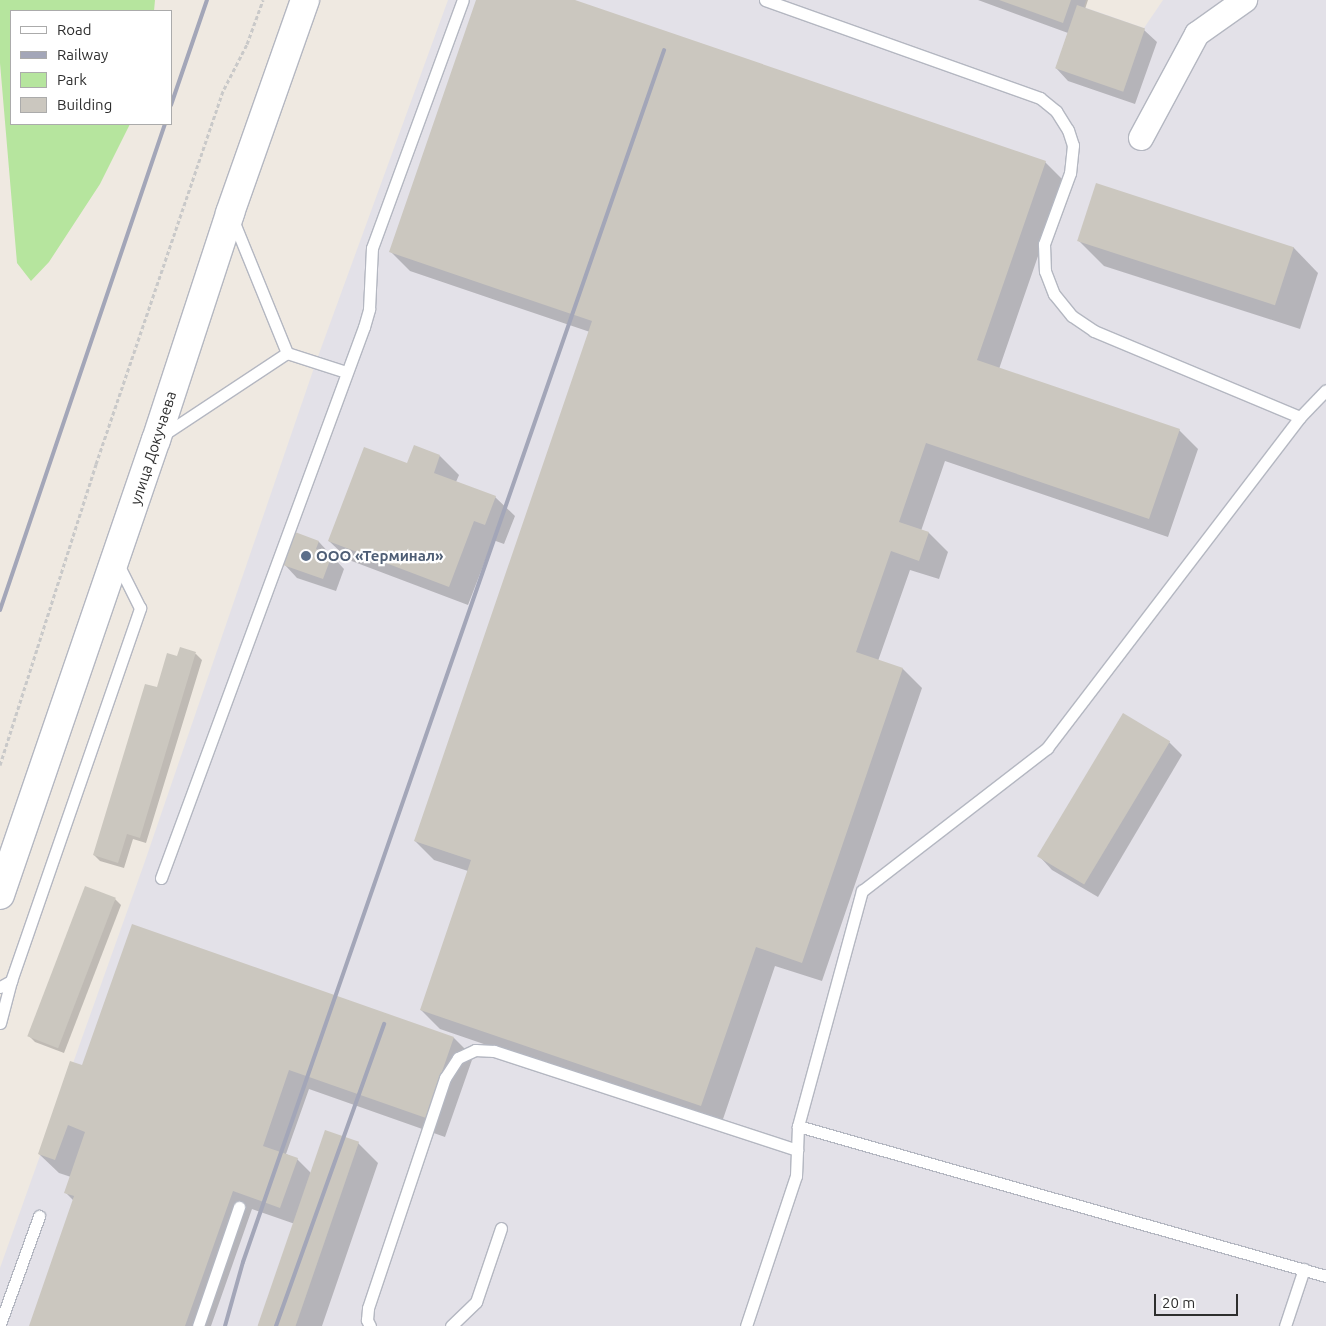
<!DOCTYPE html>
<meta charset="utf-8">
<style>
body{margin:0}
#map{position:relative;width:1326px;height:1326px;overflow:hidden;background:#efe9e1;font-family:Ubuntu,sans-serif}
div>[style]{position:absolute}
.industrial>*{inset:0;background:#e3e1e8}
.green>*{inset:0;background:#b6e59e}
.shadow>*{inset:0;background:#0003}
.building>*{inset:0;background:#cbc7bf;transform-origin:0 0}
.path>*{height:3px;margin-top:-1.5px;transform-origin:0;background:repeating-linear-gradient(90deg,#c9c9c9 0 4px,transparent 0 6.5px)}
.roads{filter:drop-shadow(1px 0 #b4b7c1) drop-shadow(-1px 0 #b4b7c1) drop-shadow(0 1px #b4b7c1) drop-shadow(0 -1px #b4b7c1)}
.service>*{height:11px;margin:-5.5px;padding:0 5.5px;transform-origin:5.5px;border-radius:5.5px;background:#fff}
.minor>*{height:24px;margin:-12px;padding:0 12px;transform-origin:12px;border-radius:12px;background:#fff}
.secondary>*{height:28px;margin:-14px;padding:0 14px;transform-origin:14px;border-radius:14px;background:#fff}
.rail>*{height:4px;margin:-2px;padding:0 2px;transform-origin:2px;border-radius:2px;background:#a3a6b8}
.dots>*{width:14px;height:14px;translate:-50% -50%;box-sizing:border-box;border:2px solid #fff;border-radius:50%}
span{translate:-50% -50%;white-space:nowrap;text-align:center;line-height:1.15;-webkit-text-stroke:4.5px #fff;paint-order:stroke}
.street-label{font-size:15px;color:#2e2e2e}
.service-label{font-size:15px;color:#4e5e75;font-weight:700}
.left{translate:0 -50%;text-align:left}
.legend{position:absolute;left:10px;top:10px;width:162px;height:115px;box-sizing:border-box;background:#fff;border:1px solid #ababab;margin:0;padding:6px 9px;list-style:none;font-size:15px;color:#2e2e2e}
.legend li{display:flex;align-items:center;gap:10px;height:25px}
.legend b{width:25px;border:1px solid #ababab}
.scale{position:absolute;left:1154px;top:1294px;width:84px;height:22px;box-sizing:border-box;border:2px solid #2e2e2e;border-top:0;padding-left:6px;font-size:15px;line-height:18px;white-space:nowrap;color:#2e2e2e;-webkit-text-stroke:4px #fff;paint-order:stroke}
</style>
<div id="map">
<div class="industrial">
<i style="clip-path:polygon(448px 0,1086px 0,1084px 7px,1144px 28px,1163px 0,1326px 0,1326px 1326px,0 1326px,0 1268px,144px 864px,316px 362px)"></i>
</div>
<div class="green">
<i style="clip-path:polygon(0 0,155px 0,154px 11px,11px 11px,11px 124px,130px 124px,100px 184px,49px 262px,31px 281px,17px 263px,0 63px)"></i>
</div>
<div class="shadow">
<i style="clip-path:polygon(477px 0,571px 0,1045px 162px,1064px 181px,999px 369px,1179px 430px,1198px 449px,1168px 537px,945px 461px,921px 531px,929px 533px,948px 552px,939px 579px,910px 570px,878px 661px,903px 669px,922px 688px,822px 981px,775px 966px,721px 1125px,440px 1029px,421px 1010px,468px 871px,434px 860px,415px 841px,590px 332px,410px 271px,391px 252px)"></i>
<i style="clip-path:polygon(978px 0,1088px 0,1085px 9px,1144px 30px,1157px 42px,1135px 104px,1068px 81px,1056px 68px,1068px 33px)"></i>
<i style="clip-path:polygon(1079px 241px,1293px 247px,1318px 273px,1300px 329px,1104px 266px)"></i>
<i style="clip-path:polygon(440px 456px,459px 475px,456px 482px,495px 497px,515px 516px,504px 544px,493px 540px,468px 605px,349px 560px,329px 541px,408px 464px)"></i>
<i style="clip-path:polygon(296px 534px,319px 542px,344px 569px,336px 591px,297px 578px,285px 565px)"></i>
<i style="clip-path:polygon(196px 654px,202px 660px,146px 843px,133px 839px,124px 868px,100px 861px,94px 855px,158px 689px,178px 658px)"></i>
<i style="clip-path:polygon(1169px 742px,1182px 755px,1098px 897px,1052px 870px,1040px 857px)"></i>
<i style="clip-path:polygon(115px 899px,121px 905px,64px 1053px,35px 1042px,29px 1036px)"></i>
<i style="clip-path:polygon(454px 1038px,473px 1057px,445px 1137px,309px 1089px,286px 1154px,297px 1159px,312px 1174px,358px 1143px,378px 1163px,322px 1326px,260px 1326px,295px 1224px,252px 1209px,211px 1326px,30px 1326px,74px 1201px,65px 1192px,71px 1177px,59px 1173px,39px 1154px,83px 1067px)"></i>
</div>
<div class="building">
<i style="clip-path:polygon(476px 0,575px 0,1046px 161px,977px 360px,1180px 429px,1149px 519px,926px 443px,899px 522px,929px 532px,919px 561px,891px 551px,856px 652px,903px 668px,802px 963px,756px 947px,701px 1106px,420px 1010px,471px 860px,414px 841px,592px 321px,389px 252px)"></i>
<i style="clip-path:polygon(999px 0,1071px 0,1063px 23px)"></i>
<i style="left:1077px;top:5px;width:72px;height:67px;rotate:19deg"></i>
<i style="left:1096px;top:183px;width:208px;height:61px;rotate:18deg"></i>
<i style="clip-path:polygon(414px 445px,440px 455px,434px 473px,496px 496px,485px 525px,474px 521px,449px 587px,328px 541px,364px 447px,407px 463px)"></i>
<i style="clip-path:polygon(295px 532px,319px 541px,316px 549px,332px 555px,323px 579px,283px 565px)"></i>
<i style="clip-path:polygon(180px 647px,196px 652px,140px 838px,127px 834px,118px 863px,93px 855px,145px 684px,157px 687px,167px 653px,177px 656px)"></i>
<i style="left:1123px;top:713px;width:55px;height:167px;rotate:31deg"></i>
<i style="left:85px;top:886px;width:33px;height:161px;rotate:21deg"></i>
<i style="clip-path:polygon(132px 924px,454px 1037px,426px 1118px,289px 1070px,263px 1146px,298px 1158px,280px 1208px,233px 1191px,185px 1326px,29px 1326px,74px 1196px,64px 1193px,85px 1132px,68px 1125px,55px 1160px,38px 1154px,70px 1061px,82px 1065px)"></i>
<i style="left:325px;top:1130px;width:36px;height:207px;rotate:19deg"></i>
</div>
<div class="path">
<i style="left:0;top:765px;width:316px;rotate:-72.3deg"></i>
<i style="left:96px;top:464px;width:396px;rotate:-71.2deg"></i>
<i style="left:224px;top:89px;width:51px;rotate:-62.9deg"></i>
<i style="left:247px;top:44px;width:47px;rotate:-70deg"></i>
</div>
<div class="roads">
<div class="service">
<i style="left:765px;top:0;width:292px;rotate:19.6deg"></i>
<i style="left:1040px;top:98px;width:21px;rotate:39deg"></i>
<i style="left:1056px;top:111px;width:22px;rotate:58deg"></i>
<i style="left:1068px;top:130px;width:16px;rotate:72deg"></i>
<i style="left:1073px;top:145px;width:28px;rotate:96deg"></i>
<i style="left:1070px;top:173px;width:76px;rotate:110.1deg"></i>
<i style="left:1044px;top:244px;width:27px;rotate:88deg"></i>
<i style="left:1045px;top:271px;width:25px;rotate:69deg"></i>
<i style="left:1054px;top:294px;width:28px;rotate:51deg"></i>
<i style="left:1072px;top:316px;width:27px;rotate:34deg"></i>
<i style="left:1094px;top:331px;width:223px;rotate:22.7deg"></i>
<i style="left:233px;top:220px;width:144px;rotate:67.9deg"></i>
<i style="left:163px;top:435px;width:149px;rotate:-33.5deg"></i>
<i style="left:287px;top:353px;width:62px;rotate:17.9deg"></i>
<i style="left:161px;top:878px;width:587px;rotate:-69.78deg"></i>
<i style="left:364px;top:327px;width:19px;rotate:-74deg"></i>
<i style="left:369px;top:309px;width:61px;rotate:-87.2deg"></i>
<i style="left:372px;top:248px;width:264px;rotate:-69.9deg"></i>
<i style="left:0;top:987px;width:13px;rotate:-29deg"></i>
<i style="left:11px;top:981px;width:395px;rotate:-70.9deg"></i>
<i style="left:140px;top:608px;width:51px;rotate:-116.6deg"></i>
<i style="left:0;top:1023px;width:43px;rotate:-75.3deg"></i>
<i style="left:798px;top:1126px;width:549px;rotate:15.86deg"></i>
<i style="left:0;top:1324px;width:115px;rotate:-70.1deg"></i>
<i style="left:198px;top:1326px;width:126px;rotate:-71deg"></i>
<i style="left:370px;top:1326px;width:7px;rotate:-117deg"></i>
<i style="left:367px;top:1320px;width:12px;rotate:-85deg"></i>
<i style="left:368px;top:1308px;width:243px;rotate:-71.5deg"></i>
<i style="left:445px;top:1078px;width:24px;rotate:-57deg"></i>
<i style="left:458px;top:1058px;width:19px;rotate:-25deg"></i>
<i style="left:475px;top:1050px;width:19px;rotate:3deg"></i>
<i style="left:494px;top:1051px;width:319px;rotate:18.1deg"></i>
<i style="left:451px;top:1326px;width:35px;rotate:-44deg"></i>
<i style="left:476px;top:1302px;width:78px;rotate:-71.3deg"></i>
<i style="left:746px;top:1326px;width:158px;rotate:-71.6deg"></i>
<i style="left:796px;top:1176px;width:50px;rotate:-87.7deg"></i>
<i style="left:798px;top:1126px;width:244px;rotate:-74.8deg"></i>
<i style="left:862px;top:891px;width:234px;rotate:-37.7deg"></i>
<i style="left:1047px;top:748px;width:417px;rotate:-52.6deg"></i>
<i style="left:1300px;top:417px;width:37px;rotate:-46deg"></i>
<i style="left:1285px;top:1326px;width:60px;rotate:-71.6deg"></i>
</div>
<div class="minor">
<i style="left:1141px;top:138px;width:118px;rotate:-61.7deg"></i>
<i style="left:1197px;top:34px;width:59px;rotate:-35.3deg"></i>
</div>
<div class="secondary">
<i style="left:0;top:895px;width:481px;rotate:-71.1deg"></i>
<i style="left:156px;top:440px;width:239px;rotate:-71.9deg"></i>
<i style="left:230px;top:213px;width:226px;rotate:-70.6deg"></i>
</div>
</div>
<div class="rail">
<i style="left:171px;top:105px;width:111px;rotate:-71.1deg"></i>
<i style="left:0;top:610px;width:513px;rotate:-71.25deg"></i>
<i style="left:225px;top:1326px;width:66px;rotate:-74.3deg"></i>
<i style="left:243px;top:1262px;width:1283px;rotate:-70.84deg"></i>
<i style="left:276px;top:1326px;width:321px;rotate:-70.3deg"></i>
</div>
<div class="dots">
<i style="left:306px;top:556px;background:#5c6f8a"></i>
</div>
<div class="street-label">
<span style="left:153px;top:448px;rotate:-72deg">улица Докучаева</span>
</div>
<div class="service-label">
<span class="left" style="left:316px;top:556px">ООО «Терминал»</span>
</div>
<ul class="legend">
<li><b style="height:6px;background:#fff"></b>Road</li>
<li><b style="height:6px;background:#a3a6b8"></b>Railway</li>
<li><b style="height:14px;background:#b6e59e"></b>Park</li>
<li><b style="height:14px;background:#cbc7bf"></b>Building</li>
</ul>
<div class="scale">20 m</div>
</div>
